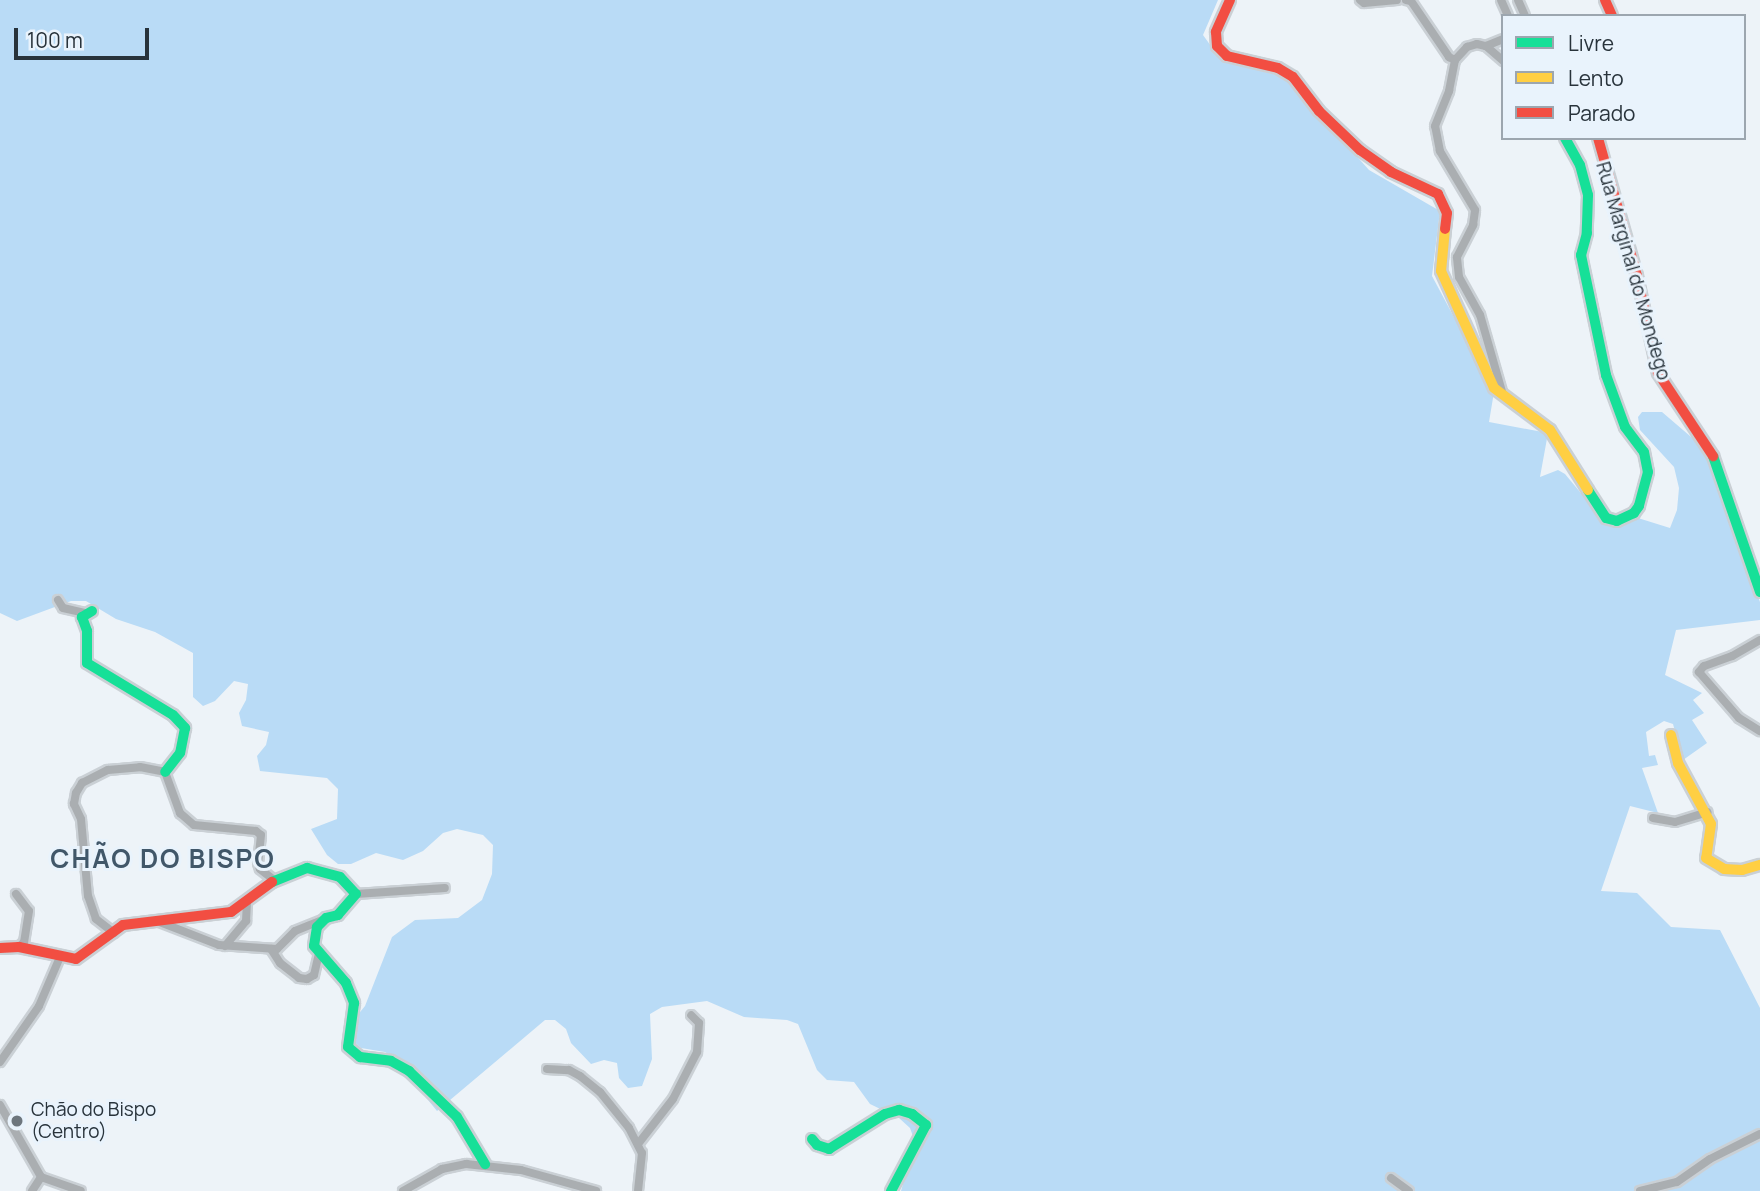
<!DOCTYPE html>
<meta charset="utf-8">
<style>
body{margin:0}
#map{position:relative;width:1760px;height:1191px;overflow:hidden;background:#edf3f8;font-family:Manrope,sans-serif}
div>[style]{position:absolute}
.green>*{inset:0;background:#b9dbf6}
.roads{filter:drop-shadow(2px 0 #cad0d5) drop-shadow(-2px 0 #cad0d5) drop-shadow(0 2px #cad0d5) drop-shadow(0 -2px #cad0d5)}
.street>*{height:8px;margin:-4px;padding:0 4px;transform-origin:4px;border-radius:4px;background:#aaaeb1}
.fast>*{height:10px;margin:-5px;padding:0 5px;transform-origin:5px;border-radius:5px;background:#16e098}
.slow>*{height:10px;margin:-5px;padding:0 5px;transform-origin:5px;border-radius:5px;background:#ffcf43}
.jam>*{height:10px;margin:-5px;padding:0 5px;transform-origin:5px;border-radius:5px;background:#f24e42}
.dots>*{width:19px;height:19px;translate:-50% -50%;box-sizing:border-box;border:4px solid #e9f3fc;border-radius:50%}
span{translate:-50% -50%;white-space:nowrap;text-align:center;line-height:1.15;-webkit-text-stroke:6px #e9f3fc;paint-order:stroke}
.street-label{font-size:19px;color:#28333b}
.poi-label{font-size:19px;color:#28333b}
.left{translate:0 -50%;text-align:left}
.district-label{font-size:26px;color:#415769;font-weight:700;letter-spacing:2px}
.legend{position:absolute;left:1501px;top:14px;width:245px;height:126px;box-sizing:border-box;background:#e9f3fc;border:2px solid #9ca6af;margin:0;padding:9px 12px;list-style:none;font-size:21px;color:#28333b}
.legend li{display:flex;align-items:center;gap:14px;height:35px}
.legend b{width:35px;border:2px solid #9ca6af}
.scale{position:absolute;left:14px;top:28px;width:135px;height:32px;box-sizing:border-box;border:4px solid #28333b;border-top:0;padding-left:9px;font-size:21px;line-height:24px;white-space:nowrap;color:#28333b;-webkit-text-stroke:5px #e9f3fc;paint-order:stroke}
</style>
<div id="map">
<div class="green">
<i style="clip-path:polygon(0 0,1218px 0,1203px 35px,1221px 60px,1287px 78px,1369px 170px,1440px 211px,1432px 276px,1494px 392px,1489px 422px,1548px 433px,1540px 477px,1558px 470px,1565px 474px,1605px 522px,1638px 518px,1670px 528px,1677px 510px,1679px 488px,1674px 467px,1640px 430px,1638px 417px,1642px 412px,1662px 412px,1704px 448px,1760px 602px,1760px 620px,1676px 630px,1665px 675px,1702px 693px,1693px 700px,1704px 713px,1692px 720px,1707px 743px,1683px 760px,1673px 724px,1664px 721px,1646px 732px,1649px 756px,1655px 755px,1658px 765px,1642px 768px,1658px 813px,1630px 806px,1601px 891px,1637px 893px,1671px 927px,1720px 930px,1760px 1008px,1760px 1191px,901px 1191px,915px 1142px,910px 1128px,899px 1118px,870px 1104px,854px 1082px,827px 1080px,817px 1070px,798px 1024px,787px 1020px,744px 1017px,707px 1001px,662px 1007px,650px 1014px,652px 1059px,642px 1086px,628px 1088px,619px 1078px,617px 1063px,604px 1060px,591px 1064px,571px 1043px,566px 1029px,555px 1020px,545px 1020px,437px 1111px,393px 1057px,385px 1052px,361px 1048px,351px 1039px,356px 1017px,365px 1006px,392px 937px,415px 920px,458px 918px,482px 900px,492px 874px,493px 845px,483px 835px,457px 829px,443px 833px,423px 851px,403px 860px,376px 853px,351px 864px,338px 864px,327px 855px,311px 829px,337px 819px,338px 789px,327px 778px,260px 771px,257px 756px,266px 745px,269px 732px,242px 726px,239px 713px,246px 700px,248px 684px,234px 681px,215px 701px,203px 706px,193px 697px,193px 653px,155px 632px,116px 619px,86px 601px,71px 601px,17px 621px,0 613px)"></i>
</div>
<div class="roads">
<div class="street">
<i style="left:1360px;top:0;width:5px;rotate:37deg"></i>
<i style="left:1364px;top:3px;width:33px;rotate:-5deg"></i>
<i style="left:1406px;top:0;width:5px;rotate:11deg"></i>
<i style="left:1411px;top:1px;width:68px;rotate:55.8deg"></i>
<i style="left:1449px;top:57px;width:7px;rotate:27deg"></i>
<i style="left:1501px;top:0;width:17px;rotate:66deg"></i>
<i style="left:1518px;top:0;width:17px;rotate:66deg"></i>
<i style="left:1486px;top:46px;width:23px;rotate:41deg"></i>
<i style="left:1503px;top:395px;width:83px;rotate:-106deg"></i>
<i style="left:1480px;top:315px;width:43px;rotate:-118.9deg"></i>
<i style="left:1459px;top:277px;width:20px;rotate:-96deg"></i>
<i style="left:1457px;top:257px;width:36px;rotate:-63deg"></i>
<i style="left:1473px;top:225px;width:15px;rotate:-82deg"></i>
<i style="left:1475px;top:210px;width:69px;rotate:-120.7deg"></i>
<i style="left:1440px;top:151px;width:25px;rotate:-101deg"></i>
<i style="left:1435px;top:126px;width:38px;rotate:-68deg"></i>
<i style="left:1449px;top:91px;width:32px;rotate:-79deg"></i>
<i style="left:1455px;top:60px;width:18px;rotate:-47deg"></i>
<i style="left:1467px;top:47px;width:10px;rotate:-17deg"></i>
<i style="left:1477px;top:44px;width:9px;rotate:13deg"></i>
<i style="left:1486px;top:46px;width:18px;rotate:-22deg"></i>
<i style="left:58px;top:600px;width:9px;rotate:58deg"></i>
<i style="left:63px;top:608px;width:22px;rotate:13deg"></i>
<i style="left:1760px;top:640px;width:32px;rotate:150deg"></i>
<i style="left:1732px;top:656px;width:30px;rotate:160deg"></i>
<i style="left:1704px;top:666px;width:8px;rotate:130deg"></i>
<i style="left:1699px;top:672px;width:61px;rotate:49deg"></i>
<i style="left:1739px;top:718px;width:25px;rotate:32deg"></i>
<i style="left:1653px;top:818px;width:22px;rotate:10deg"></i>
<i style="left:1675px;top:822px;width:34px;rotate:-17deg"></i>
<i style="left:16px;top:894px;width:21px;rotate:53deg"></i>
<i style="left:29px;top:911px;width:31px;rotate:99deg"></i>
<i style="left:24px;top:942px;width:7px;rotate:135deg"></i>
<i style="left:356px;top:894px;width:89px;rotate:-3.9deg"></i>
<i style="left:157px;top:921px;width:66px;rotate:21.2deg"></i>
<i style="left:219px;top:945px;width:58px;rotate:3.9deg"></i>
<i style="left:277px;top:949px;width:25px;rotate:-45deg"></i>
<i style="left:295px;top:931px;width:31px;rotate:-22deg"></i>
<i style="left:114px;top:933px;width:23px;rotate:-142deg"></i>
<i style="left:96px;top:919px;width:24px;rotate:-109deg"></i>
<i style="left:88px;top:896px;width:77px;rotate:-95.2deg"></i>
<i style="left:81px;top:819px;width:17px;rotate:-115deg"></i>
<i style="left:74px;top:804px;width:11px;rotate:-80deg"></i>
<i style="left:76px;top:793px;width:12px;rotate:-59deg"></i>
<i style="left:82px;top:783px;width:29px;rotate:-27deg"></i>
<i style="left:108px;top:770px;width:32px;rotate:-5deg"></i>
<i style="left:140px;top:767px;width:25px;rotate:11deg"></i>
<i style="left:165px;top:772px;width:44px;rotate:69.9deg"></i>
<i style="left:180px;top:813px;width:18px;rotate:41deg"></i>
<i style="left:194px;top:825px;width:62px;rotate:5.5deg"></i>
<i style="left:256px;top:831px;width:6px;rotate:39deg"></i>
<i style="left:261px;top:835px;width:28px;rotate:96deg"></i>
<i style="left:258px;top:863px;width:6px;rotate:72deg"></i>
<i style="left:260px;top:869px;width:18px;rotate:38deg"></i>
<i style="left:225px;top:946px;width:33px;rotate:-50deg"></i>
<i style="left:246px;top:921px;width:21px;rotate:-87deg"></i>
<i style="left:271px;top:949px;width:17px;rotate:57deg"></i>
<i style="left:280px;top:963px;width:24px;rotate:38deg"></i>
<i style="left:299px;top:978px;width:8px;rotate:7deg"></i>
<i style="left:307px;top:979px;width:8px;rotate:-30deg"></i>
<i style="left:314px;top:975px;width:22px;rotate:-77deg"></i>
<i style="left:0;top:1062px;width:68px;rotate:-55.1deg"></i>
<i style="left:39px;top:1006px;width:53px;rotate:-66.8deg"></i>
<i style="left:547px;top:1069px;width:22px;rotate:3deg"></i>
<i style="left:569px;top:1070px;width:13px;rotate:29deg"></i>
<i style="left:580px;top:1076px;width:26px;rotate:39deg"></i>
<i style="left:600px;top:1092px;width:46px;rotate:51.1deg"></i>
<i style="left:629px;top:1128px;width:28px;rotate:63deg"></i>
<i style="left:642px;top:1153px;width:38px;rotate:96deg"></i>
<i style="left:0;top:1105px;width:83px;rotate:60.3deg"></i>
<i style="left:638px;top:1144px;width:57px;rotate:-52.1deg"></i>
<i style="left:673px;top:1099px;width:53px;rotate:-62.9deg"></i>
<i style="left:697px;top:1052px;width:29px;rotate:-86deg"></i>
<i style="left:699px;top:1023px;width:11px;rotate:-135deg"></i>
<i style="left:41px;top:1177px;width:42px;rotate:19.3deg"></i>
<i style="left:1391px;top:1178px;width:22px;rotate:36deg"></i>
<i style="left:32px;top:1191px;width:17px;rotate:-57deg"></i>
<i style="left:403px;top:1191px;width:45px;rotate:-29.4deg"></i>
<i style="left:442px;top:1169px;width:25px;rotate:-12deg"></i>
<i style="left:466px;top:1164px;width:55px;rotate:6.2deg"></i>
<i style="left:521px;top:1170px;width:78px;rotate:15.6deg"></i>
<i style="left:1640px;top:1191px;width:38px;rotate:-14deg"></i>
<i style="left:1677px;top:1182px;width:40px;rotate:-34.9deg"></i>
<i style="left:1710px;top:1159px;width:56px;rotate:-26.6deg"></i>
</div>
<div class="fast">
<i style="left:1565px;top:138px;width:31px;rotate:61deg"></i>
<i style="left:1580px;top:165px;width:31px;rotate:75deg"></i>
<i style="left:1588px;top:195px;width:38px;rotate:92deg"></i>
<i style="left:1587px;top:233px;width:23px;rotate:105deg"></i>
<i style="left:1581px;top:255px;width:123px;rotate:78.2deg"></i>
<i style="left:1606px;top:375px;width:55px;rotate:69.9deg"></i>
<i style="left:1625px;top:427px;width:31px;rotate:53deg"></i>
<i style="left:1644px;top:452px;width:20px;rotate:79deg"></i>
<i style="left:1648px;top:472px;width:35px;rotate:105deg"></i>
<i style="left:1639px;top:506px;width:9px;rotate:126deg"></i>
<i style="left:1634px;top:513px;width:19px;rotate:155deg"></i>
<i style="left:1617px;top:521px;width:11px;rotate:-165deg"></i>
<i style="left:1606px;top:518px;width:33px;rotate:-123deg"></i>
<i style="left:1713px;top:456px;width:144px;rotate:70.9deg"></i>
<i style="left:92px;top:611px;width:12px;rotate:149deg"></i>
<i style="left:82px;top:617px;width:15px;rotate:70deg"></i>
<i style="left:87px;top:631px;width:32px;rotate:90deg"></i>
<i style="left:87px;top:663px;width:100px;rotate:31.2deg"></i>
<i style="left:173px;top:715px;width:18px;rotate:47deg"></i>
<i style="left:185px;top:728px;width:25px;rotate:101deg"></i>
<i style="left:180px;top:753px;width:24px;rotate:128deg"></i>
<i style="left:272px;top:882px;width:38px;rotate:-22deg"></i>
<i style="left:307px;top:868px;width:34px;rotate:15deg"></i>
<i style="left:340px;top:877px;width:23px;rotate:47deg"></i>
<i style="left:356px;top:894px;width:28px;rotate:131deg"></i>
<i style="left:338px;top:915px;width:12px;rotate:166deg"></i>
<i style="left:326px;top:918px;width:13px;rotate:135deg"></i>
<i style="left:317px;top:927px;width:19px;rotate:99deg"></i>
<i style="left:314px;top:946px;width:49px;rotate:49.1deg"></i>
<i style="left:346px;top:983px;width:22px;rotate:68deg"></i>
<i style="left:354px;top:1003px;width:44px;rotate:97.8deg"></i>
<i style="left:348px;top:1047px;width:16px;rotate:40deg"></i>
<i style="left:360px;top:1057px;width:31px;rotate:7deg"></i>
<i style="left:391px;top:1061px;width:21px;rotate:29deg"></i>
<i style="left:409px;top:1071px;width:66px;rotate:43.8deg"></i>
<i style="left:457px;top:1117px;width:55px;rotate:59.2deg"></i>
<i style="left:812px;top:1139px;width:8px;rotate:50deg"></i>
<i style="left:817px;top:1145px;width:13px;rotate:18deg"></i>
<i style="left:829px;top:1149px;width:66px;rotate:-32deg"></i>
<i style="left:885px;top:1114px;width:15px;rotate:-16deg"></i>
<i style="left:899px;top:1110px;width:14px;rotate:17deg"></i>
<i style="left:912px;top:1114px;width:18px;rotate:38deg"></i>
<i style="left:926px;top:1125px;width:75px;rotate:117.9deg"></i>
</div>
<div class="slow">
<i style="left:1445px;top:229px;width:42px;rotate:95.4deg"></i>
<i style="left:1441px;top:271px;width:128px;rotate:65.6deg"></i>
<i style="left:1494px;top:388px;width:70px;rotate:36.9deg"></i>
<i style="left:1550px;top:430px;width:71px;rotate:57.7deg"></i>
<i style="left:1671px;top:735px;width:29px;rotate:76deg"></i>
<i style="left:1678px;top:763px;width:69px;rotate:61.6deg"></i>
<i style="left:1711px;top:824px;width:34px;rotate:98deg"></i>
<i style="left:1706px;top:858px;width:21px;rotate:31deg"></i>
<i style="left:1724px;top:869px;width:18px;rotate:3deg"></i>
<i style="left:1742px;top:870px;width:19px;rotate:-16deg"></i>
</div>
<div class="jam">
<i style="left:1230px;top:0;width:35px;rotate:114deg"></i>
<i style="left:1216px;top:32px;width:14px;rotate:86deg"></i>
<i style="left:1217px;top:46px;width:14px;rotate:45deg"></i>
<i style="left:1227px;top:56px;width:52px;rotate:13.2deg"></i>
<i style="left:1278px;top:68px;width:17px;rotate:31deg"></i>
<i style="left:1293px;top:77px;width:43px;rotate:52.6deg"></i>
<i style="left:1319px;top:111px;width:57px;rotate:43.6deg"></i>
<i style="left:1360px;top:150px;width:38px;rotate:35deg"></i>
<i style="left:1391px;top:172px;width:52px;rotate:25.1deg"></i>
<i style="left:1438px;top:194px;width:21px;rotate:65deg"></i>
<i style="left:1447px;top:213px;width:16px;rotate:97deg"></i>
<i style="left:1605px;top:0;width:17px;rotate:66deg"></i>
<i style="left:1598px;top:138px;width:143px;rotate:74.2deg"></i>
<i style="left:1637px;top:276px;width:99px;rotate:77.8deg"></i>
<i style="left:1658px;top:373px;width:100px;rotate:56.5deg"></i>
<i style="left:0;top:948px;width:19px;rotate:-3deg"></i>
<i style="left:19px;top:947px;width:58px;rotate:11.9deg"></i>
<i style="left:76px;top:959px;width:58px;rotate:-35.9deg"></i>
<i style="left:123px;top:925px;width:109px;rotate:-6.9deg"></i>
<i style="left:231px;top:912px;width:51px;rotate:-36.2deg"></i>
</div>
</div>
<div class="dots">
<i style="left:17px;top:1121px;background:#6d767d"></i>
</div>
<div class="street-label">
<span style="left:1633px;top:271px;rotate:74deg">Rua Marginal do Mondego</span>
</div>
<div class="poi-label">
<span class="left" style="left:31px;top:1121px">Chão do Bispo<br>(Centro)</span>
</div>
<div class="district-label">
<span style="left:163px;top:859px">CHÃO DO BISPO</span>
</div>
<ul class="legend">
<li><b style="height:9px;background:#16e098"></b>Livre</li>
<li><b style="height:9px;background:#ffcf43"></b>Lento</li>
<li><b style="height:9px;background:#f24e42"></b>Parado</li>
</ul>
<div class="scale">100 m</div>
</div>
